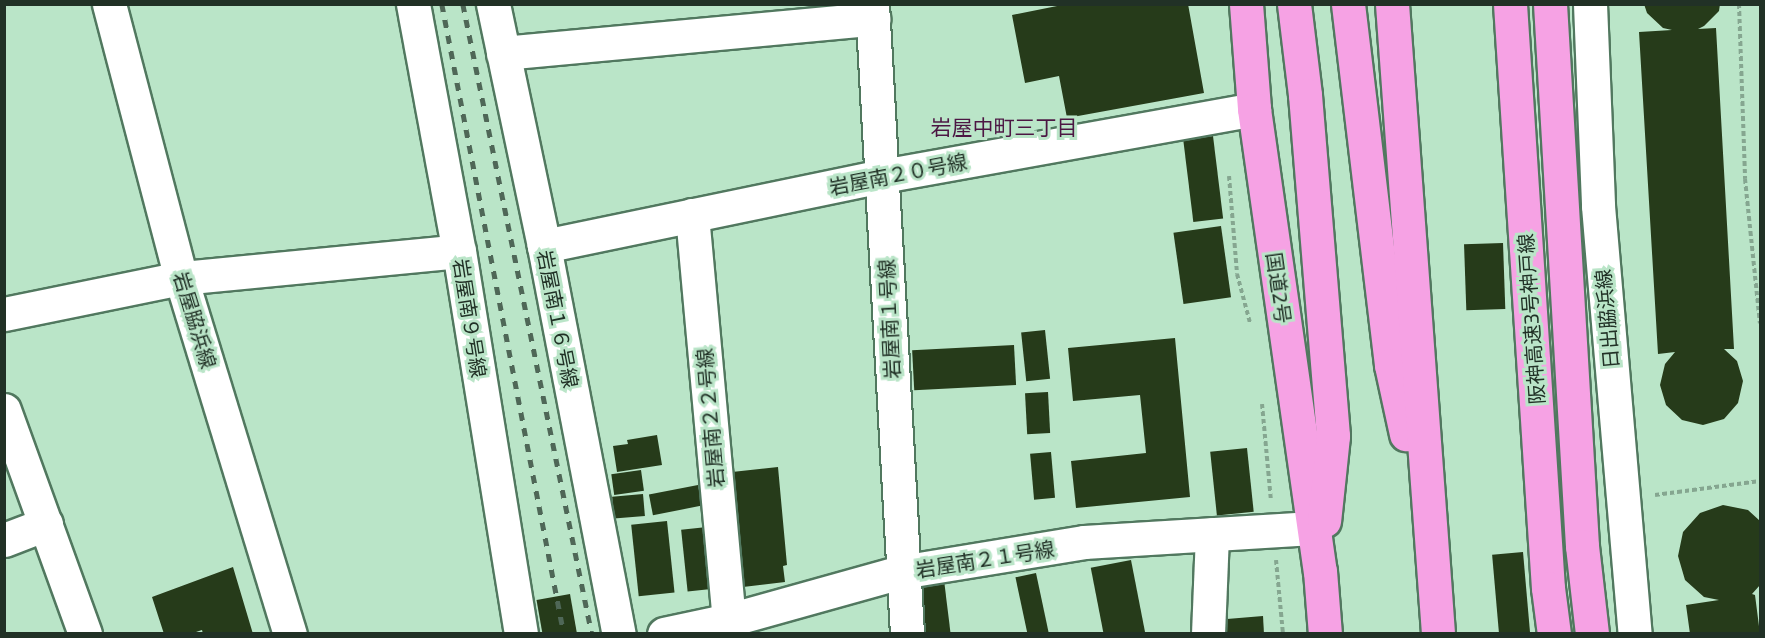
<!DOCTYPE html>
<meta charset="utf-8">
<style>
body{margin:0}
#map{position:relative;width:1765px;height:638px;overflow:hidden;background:#bae5c8;font-family:"Exo 2","Noto Sans JP",sans-serif}
div>[style]{position:absolute}
.building>*{inset:0;background:#263b1a;transform-origin:0 0}
.path>*{height:4px;margin-top:-2px;transform-origin:0;background:repeating-linear-gradient(90deg,#85a690 0 4.5px,transparent 0 7.5px)}
.roads{filter:drop-shadow(2px 0 #51785f) drop-shadow(-2px 0 #51785f) drop-shadow(0 2px #51785f) drop-shadow(0 -2px #51785f)}
.minor>*{height:33px;margin:-16.5px;padding:0 16.5px;transform-origin:16.5px;border-radius:16.5px;background:#fff}
.highway>*{height:33px;margin:-16.5px;padding:0 16.5px;transform-origin:16.5px;border-radius:16.5px;background:#f6a2e4}
.rail>*{height:4.5px;margin-top:-2.25px;transform-origin:0;background:repeating-linear-gradient(90deg,#4f6757 0 8px,transparent 0 16px)}
span{translate:-50% -50%;white-space:nowrap;text-align:center;line-height:1.15;-webkit-text-stroke:6px #bae5c8;paint-order:stroke}
.street-label{font-size:20px;color:#213126}
.neighbourhood-label{font-size:21px;color:#4c1643}
.frame{position:absolute;inset:0;border:6px solid #213126;pointer-events:none}
</style>
<div id="map">
<div class="building">
<i style="clip-path:polygon(1067px 4px,1188px 4px,1204px 93px,1067px 118px,1059px 76px,1025px 83px,1012px 15px)"></i>
<i style="clip-path:polygon(1644px 4px,1720px 4px,1719px 11px,1704px 26px,1698px 29px,1716px 28px,1734px 349px,1724px 349px,1737px 361px,1743px 381px,1738px 403px,1724px 419px,1703px 425px,1682px 420px,1666px 405px,1660px 385px,1665px 364px,1675px 352px,1658px 354px,1639px 32px,1672px 30px,1663px 28px,1647px 13px)"></i>
<i style="left:1213px;top:136px;width:83px;height:30px;rotate:83deg"></i>
<i style="left:1221px;top:226px;width:72px;height:48px;rotate:82deg"></i>
<i style="left:1503px;top:243px;width:66px;height:39px;rotate:88deg"></i>
<i style="left:1045px;top:330px;width:49px;height:24px;rotate:84deg"></i>
<i style="clip-path:polygon(1175px 338px,1190px 497px,1076px 508px,1071px 461px,1146px 453px,1140px 395px,1073px 401px,1068px 348px)"></i>
<i style="left:1014px;top:345px;width:40px;height:102px;rotate:87deg"></i>
<i style="left:1048px;top:392px;width:41px;height:23px;rotate:87deg"></i>
<i style="clip-path:polygon(657px 435px,662px 465px,617px 472px,613px 446px,628px 444px,627px 440px)"></i>
<i style="left:1247px;top:448px;width:64px;height:37px;rotate:84deg"></i>
<i style="left:1051px;top:452px;width:46px;height:21px;rotate:85deg"></i>
<i style="clip-path:polygon(778px 467px,787px 565px,783px 566px,785px 582px,743px 587px,732px 472px)"></i>
<i style="left:641px;top:470px;width:21px;height:30px;rotate:82deg"></i>
<i style="left:698px;top:485px;width:21px;height:50px;rotate:79deg"></i>
<i style="left:643px;top:494px;width:22px;height:31px;rotate:85deg"></i>
<i style="clip-path:polygon(1723px 505px,1748px 510px,1760px 521px,1760px 585px,1752px 594px,1755px 595px,1760px 634px,1690px 634px,1686px 605px,1719px 600px,1704px 597px,1685px 580px,1678px 556px,1683px 532px,1700px 513px)"></i>
<i style="left:667px;top:521px;width:72px;height:36px;rotate:84deg"></i>
<i style="left:707px;top:527px;width:62px;height:26px;rotate:84deg"></i>
<i style="left:1523px;top:552px;width:82px;height:31px;rotate:85deg"></i>
<i style="left:1131px;top:560px;width:76px;height:41px;rotate:79deg"></i>
<i style="clip-path:polygon(233px 567px,253px 634px,203px 634px,202px 630px,190px 634px,164px 634px,152px 597px)"></i>
<i style="left:1036px;top:573px;width:62px;height:21px;rotate:78deg"></i>
<i style="left:944px;top:580px;width:54px;height:31px;rotate:83deg"></i>
<i style="left:570px;top:594px;width:40px;height:34px;rotate:80deg"></i>
<i style="clip-path:polygon(1263px 616px,1264px 634px,1225px 634px,1227px 619px)"></i>
</div>
<div class="path">
<i style="left:1739px;top:4px;width:175px;rotate:88deg"></i>
<i style="left:1745px;top:179px;width:145px;rotate:84.1deg"></i>
<i style="left:1229px;top:176px;width:98px;rotate:85.3deg"></i>
<i style="left:1237px;top:274px;width:51px;rotate:75.1deg"></i>
<i style="left:1262px;top:404px;width:97px;rotate:84.7deg"></i>
<i style="left:1655px;top:495px;width:106px;rotate:-7.6deg"></i>
<i style="left:1276px;top:560px;width:74px;rotate:84.6deg"></i>
</div>
<div class="roads">
<div class="minor">
<i style="left:109px;top:4px;width:283px;rotate:75.3deg"></i>
<i style="left:181px;top:278px;width:372px;rotate:73deg"></i>
<i style="left:413px;top:4px;width:251px;rotate:79.5deg"></i>
<i style="left:459px;top:251px;width:388px;rotate:80.8deg"></i>
<i style="left:493px;top:4px;width:247px;rotate:78.1deg"></i>
<i style="left:544px;top:246px;width:395px;rotate:79.1deg"></i>
<i style="left:872px;top:4px;width:631px;rotate:86.82deg"></i>
<i style="left:1590px;top:4px;width:202px;rotate:87.7deg"></i>
<i style="left:1598px;top:206px;width:430px;rotate:85.1deg"></i>
<i style="left:503px;top:53px;width:372px;rotate:-5.3deg"></i>
<i style="left:692px;top:215px;width:407px;rotate:84.8deg"></i>
<i style="left:544px;top:246px;width:345px;rotate:-11.7deg"></i>
<i style="left:882px;top:176px;width:378px;rotate:-10.2deg"></i>
<i style="left:4px;top:314px;width:181px;rotate:-11.5deg"></i>
<i style="left:181px;top:278px;width:279px;rotate:-5.5deg"></i>
<i style="left:4px;top:410px;width:238px;rotate:70.1deg"></i>
<i style="left:4px;top:540px;width:45px;rotate:-20.9deg"></i>
<i style="left:664px;top:634px;width:66px;rotate:-12.2deg"></i>
<i style="left:729px;top:620px;width:179px;rotate:-15.6deg"></i>
<i style="left:901px;top:572px;width:185px;rotate:-9.3deg"></i>
<i style="left:1084px;top:542px;width:229px;rotate:-3.5deg"></i>
<i style="left:1208px;top:634px;width:100px;rotate:-87.7deg"></i>
</div>
<div class="highway">
<i style="left:1246px;top:4px;width:105px;rotate:85.6deg"></i>
<i style="left:1254px;top:109px;width:467px;rotate:81.9deg"></i>
<i style="left:1320px;top:571px;width:63px;rotate:85.5deg"></i>
<i style="left:1294px;top:4px;width:92px;rotate:83.1deg"></i>
<i style="left:1305px;top:95px;width:342px;rotate:85.3deg"></i>
<i style="left:1333px;top:436px;width:85px;rotate:96deg"></i>
<i style="left:1348px;top:4px;width:364px;rotate:83.2deg"></i>
<i style="left:1391px;top:365px;width:71px;rotate:77.7deg"></i>
<i style="left:1392px;top:4px;width:632px;rotate:85.82deg"></i>
<i style="left:1510px;top:4px;width:585px;rotate:86.28deg"></i>
<i style="left:1548px;top:588px;width:46px;rotate:82.6deg"></i>
<i style="left:1550px;top:4px;width:543px;rotate:86.62deg"></i>
<i style="left:1582px;top:546px;width:89px;rotate:83.5deg"></i>
</div>
</div>
<div class="rail">
<i style="left:442px;top:4px;width:642px;rotate:79.04deg"></i>
<i style="left:463px;top:4px;width:643px;rotate:78.43deg"></i>
</div>
<div class="street-label">
<span style="left:898px;top:174px;rotate:-11deg">岩屋南２０号線</span>
<span style="left:1279px;top:288px;rotate:82deg">国道2号</span>
<span style="left:470px;top:318px;rotate:81deg">岩屋南９号線</span>
<span style="left:558px;top:319px;rotate:79deg">岩屋南１６号線</span>
<span style="left:889px;top:319px;rotate:-93deg">岩屋南１号線</span>
<span style="left:1531px;top:319px;rotate:-94deg">阪神高速3号神戸線</span>
<span style="left:1607px;top:319px;rotate:-95deg">日出脇浜線</span>
<span style="left:195px;top:320px;rotate:73deg">岩屋脇浜線</span>
<span style="left:710px;top:418px;rotate:-95deg">岩屋南２２号線</span>
<span style="left:985px;top:559px;rotate:-9deg">岩屋南２１号線</span>
</div>
<div class="neighbourhood-label">
<span style="left:1004px;top:127px">岩屋中町三丁目</span>
</div>
<div class="frame"></div>
</div>
